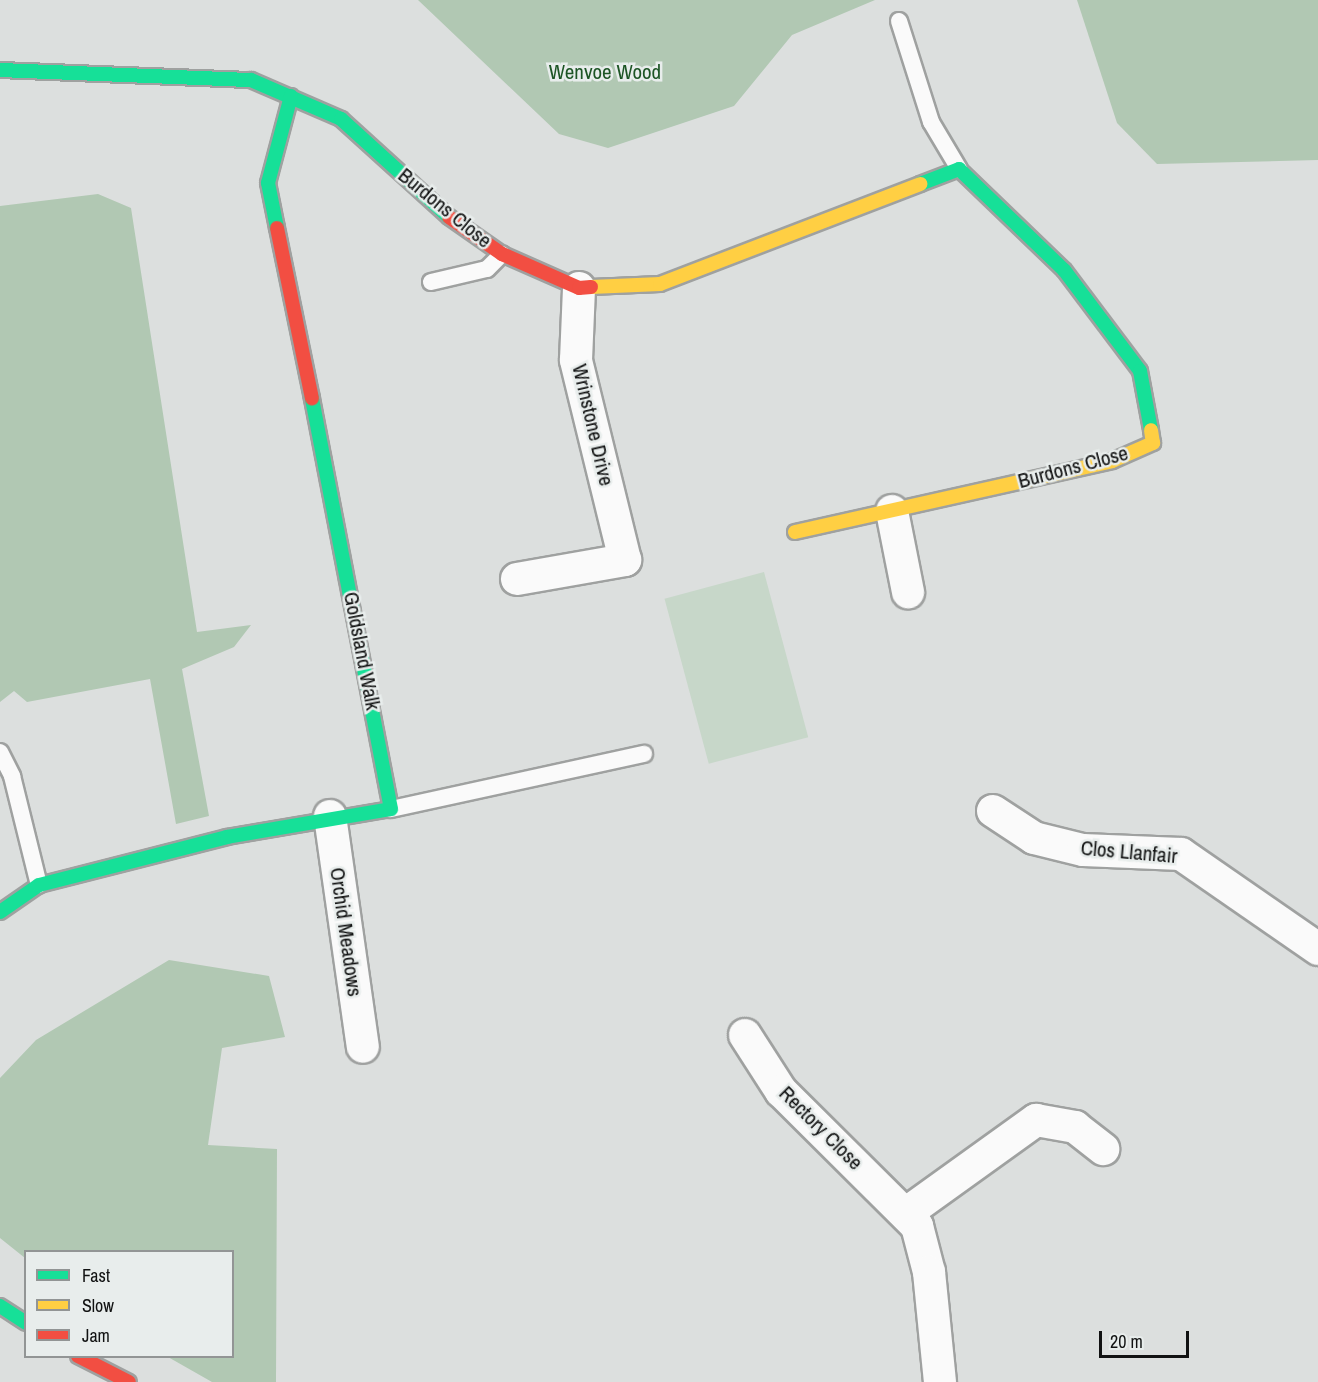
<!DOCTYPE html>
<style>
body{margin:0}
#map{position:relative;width:1318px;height:1382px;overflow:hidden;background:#dcdfde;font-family:"Archivo Narrow",sans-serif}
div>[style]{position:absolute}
.green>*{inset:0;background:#c7d7c9;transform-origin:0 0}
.forest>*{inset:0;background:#b1c8b3}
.roads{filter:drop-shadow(2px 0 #9fa1a0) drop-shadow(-2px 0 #9fa1a0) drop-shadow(0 2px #9fa1a0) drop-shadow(0 -2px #9fa1a0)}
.lane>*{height:16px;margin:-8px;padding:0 8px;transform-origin:8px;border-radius:8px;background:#fafafa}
.street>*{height:32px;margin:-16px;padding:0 16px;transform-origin:16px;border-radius:16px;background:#fafafa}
.fast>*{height:14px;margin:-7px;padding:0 7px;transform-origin:7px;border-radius:7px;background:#16e098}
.slow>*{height:14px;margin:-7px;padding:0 7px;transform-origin:7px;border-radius:7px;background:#ffcf43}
.jam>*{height:14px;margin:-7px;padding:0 7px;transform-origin:7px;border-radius:7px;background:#f24e42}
span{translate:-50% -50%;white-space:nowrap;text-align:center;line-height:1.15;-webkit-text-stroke:5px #e8edec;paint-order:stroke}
.park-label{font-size:21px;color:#1d5525}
.street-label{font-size:21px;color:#111212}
.legend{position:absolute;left:24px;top:1250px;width:210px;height:108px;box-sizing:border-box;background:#e8edec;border:2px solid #929595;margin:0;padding:8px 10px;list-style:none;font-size:18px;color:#111212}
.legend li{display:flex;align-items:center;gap:12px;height:30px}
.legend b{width:30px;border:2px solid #929595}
.scale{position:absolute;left:1099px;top:1331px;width:90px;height:27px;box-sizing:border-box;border:3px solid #111212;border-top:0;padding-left:8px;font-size:18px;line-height:21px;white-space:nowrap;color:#111212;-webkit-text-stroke:4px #e8edec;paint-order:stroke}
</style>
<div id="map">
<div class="green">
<i style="left:764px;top:572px;width:171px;height:103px;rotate:75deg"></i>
</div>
<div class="forest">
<i style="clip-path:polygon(418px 0,875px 0,792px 35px,734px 106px,608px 148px,559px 134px)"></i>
<i style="clip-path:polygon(1077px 0,1318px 0,1318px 160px,1157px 164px,1117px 123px)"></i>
<i style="clip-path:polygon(98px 194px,131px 208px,197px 632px,251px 625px,234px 647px,182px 669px,209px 816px,176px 824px,150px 679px,27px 702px,14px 691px,0 702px,0 206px)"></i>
<i style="clip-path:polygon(169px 960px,269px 976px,285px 1037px,222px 1048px,208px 1145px,277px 1149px,276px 1382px,212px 1382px,168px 1357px,232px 1356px,232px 1252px,26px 1252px,25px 1258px,0 1238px,0 1078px,36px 1040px)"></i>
</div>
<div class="roads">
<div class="lane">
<i style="left:899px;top:21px;width:106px;rotate:72.4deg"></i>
<i style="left:931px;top:122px;width:55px;rotate:59.2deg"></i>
<i style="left:431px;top:282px;width:57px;rotate:-13.1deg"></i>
<i style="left:487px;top:269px;width:21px;rotate:-45deg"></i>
<i style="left:0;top:752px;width:27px;rotate:63deg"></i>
<i style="left:12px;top:776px;width:112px;rotate:76.1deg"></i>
<i style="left:391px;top:809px;width:259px;rotate:-12.3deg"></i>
</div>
<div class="street">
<i style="left:892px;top:511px;width:83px;rotate:78.8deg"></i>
<i style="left:517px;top:579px;width:110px;rotate:-10deg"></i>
<i style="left:625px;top:560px;width:206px;rotate:-103.8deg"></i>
<i style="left:576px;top:360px;width:72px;rotate:-87.6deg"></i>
<i style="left:993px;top:811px;width:49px;rotate:33.4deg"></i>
<i style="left:1034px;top:838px;width:50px;rotate:13.8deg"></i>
<i style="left:1083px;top:850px;width:98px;rotate:2.3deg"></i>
<i style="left:1181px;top:854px;width:167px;rotate:34.7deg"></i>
<i style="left:330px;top:816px;width:233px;rotate:81.9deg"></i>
<i style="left:745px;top:1035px;width:67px;rotate:57.3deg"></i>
<i style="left:781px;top:1091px;width:192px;rotate:44.8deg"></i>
<i style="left:917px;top:1226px;width:48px;rotate:75.4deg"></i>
<i style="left:929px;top:1272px;width:111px;rotate:84.3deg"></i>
<i style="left:908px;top:1212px;width:158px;rotate:-35.7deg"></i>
<i style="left:1036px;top:1120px;width:40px;rotate:10deg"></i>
<i style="left:1075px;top:1127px;width:36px;rotate:38deg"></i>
</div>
<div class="fast">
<i style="left:0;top:70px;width:251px;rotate:2.3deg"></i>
<i style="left:251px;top:80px;width:98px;rotate:23.4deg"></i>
<i style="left:341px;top:119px;width:146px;rotate:42.2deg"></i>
<i style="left:920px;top:184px;width:42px;rotate:-21deg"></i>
<i style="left:959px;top:169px;width:146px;rotate:43.9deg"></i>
<i style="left:1064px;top:270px;width:126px;rotate:53deg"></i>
<i style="left:1140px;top:371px;width:60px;rotate:79.4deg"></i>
<i style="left:277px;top:228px;width:46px;rotate:-101.3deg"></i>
<i style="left:268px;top:183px;width:90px;rotate:-75.2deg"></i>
<i style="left:0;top:912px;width:47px;rotate:-34.7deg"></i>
<i style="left:39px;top:885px;width:194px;rotate:-14.3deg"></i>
<i style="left:227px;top:837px;width:166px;rotate:-9.7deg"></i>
<i style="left:391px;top:809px;width:419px;rotate:-100.9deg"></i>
<i style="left:0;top:1306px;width:31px;rotate:33deg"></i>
</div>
<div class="slow">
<i style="left:591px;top:287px;width:69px;rotate:-2.5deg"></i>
<i style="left:660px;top:284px;width:279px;rotate:-21deg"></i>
<i style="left:795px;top:532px;width:325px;rotate:-12.6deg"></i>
<i style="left:1112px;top:461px;width:45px;rotate:-23.7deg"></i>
<i style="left:1153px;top:443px;width:13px;rotate:-99deg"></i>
</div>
<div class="jam">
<i style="left:449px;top:217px;width:65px;rotate:34.9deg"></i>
<i style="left:502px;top:254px;width:84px;rotate:23.8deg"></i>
<i style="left:579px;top:288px;width:12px;rotate:-5deg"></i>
<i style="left:277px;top:228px;width:174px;rotate:78.4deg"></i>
<i style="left:78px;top:1356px;width:57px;rotate:27deg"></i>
</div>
</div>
<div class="park-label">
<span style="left:605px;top:72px">Wenvoe Wood</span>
</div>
<div class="street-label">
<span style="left:445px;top:208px;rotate:39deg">Burdons Close</span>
<span style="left:593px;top:425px;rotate:77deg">Wrinstone Drive</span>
<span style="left:1073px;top:467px;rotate:-15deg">Burdons Close</span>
<span style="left:362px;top:651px;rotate:79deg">Goldsland Walk</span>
<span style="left:1129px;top:852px;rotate:5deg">Clos Llanfair</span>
<span style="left:346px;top:932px;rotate:82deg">Orchid Meadows</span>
<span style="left:821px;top:1128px;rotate:45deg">Rectory Close</span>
</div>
<ul class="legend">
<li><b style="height:8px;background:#16e098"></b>Fast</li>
<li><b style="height:8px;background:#ffcf43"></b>Slow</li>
<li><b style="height:8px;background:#f24e42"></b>Jam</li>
</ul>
<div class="scale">20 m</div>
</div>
